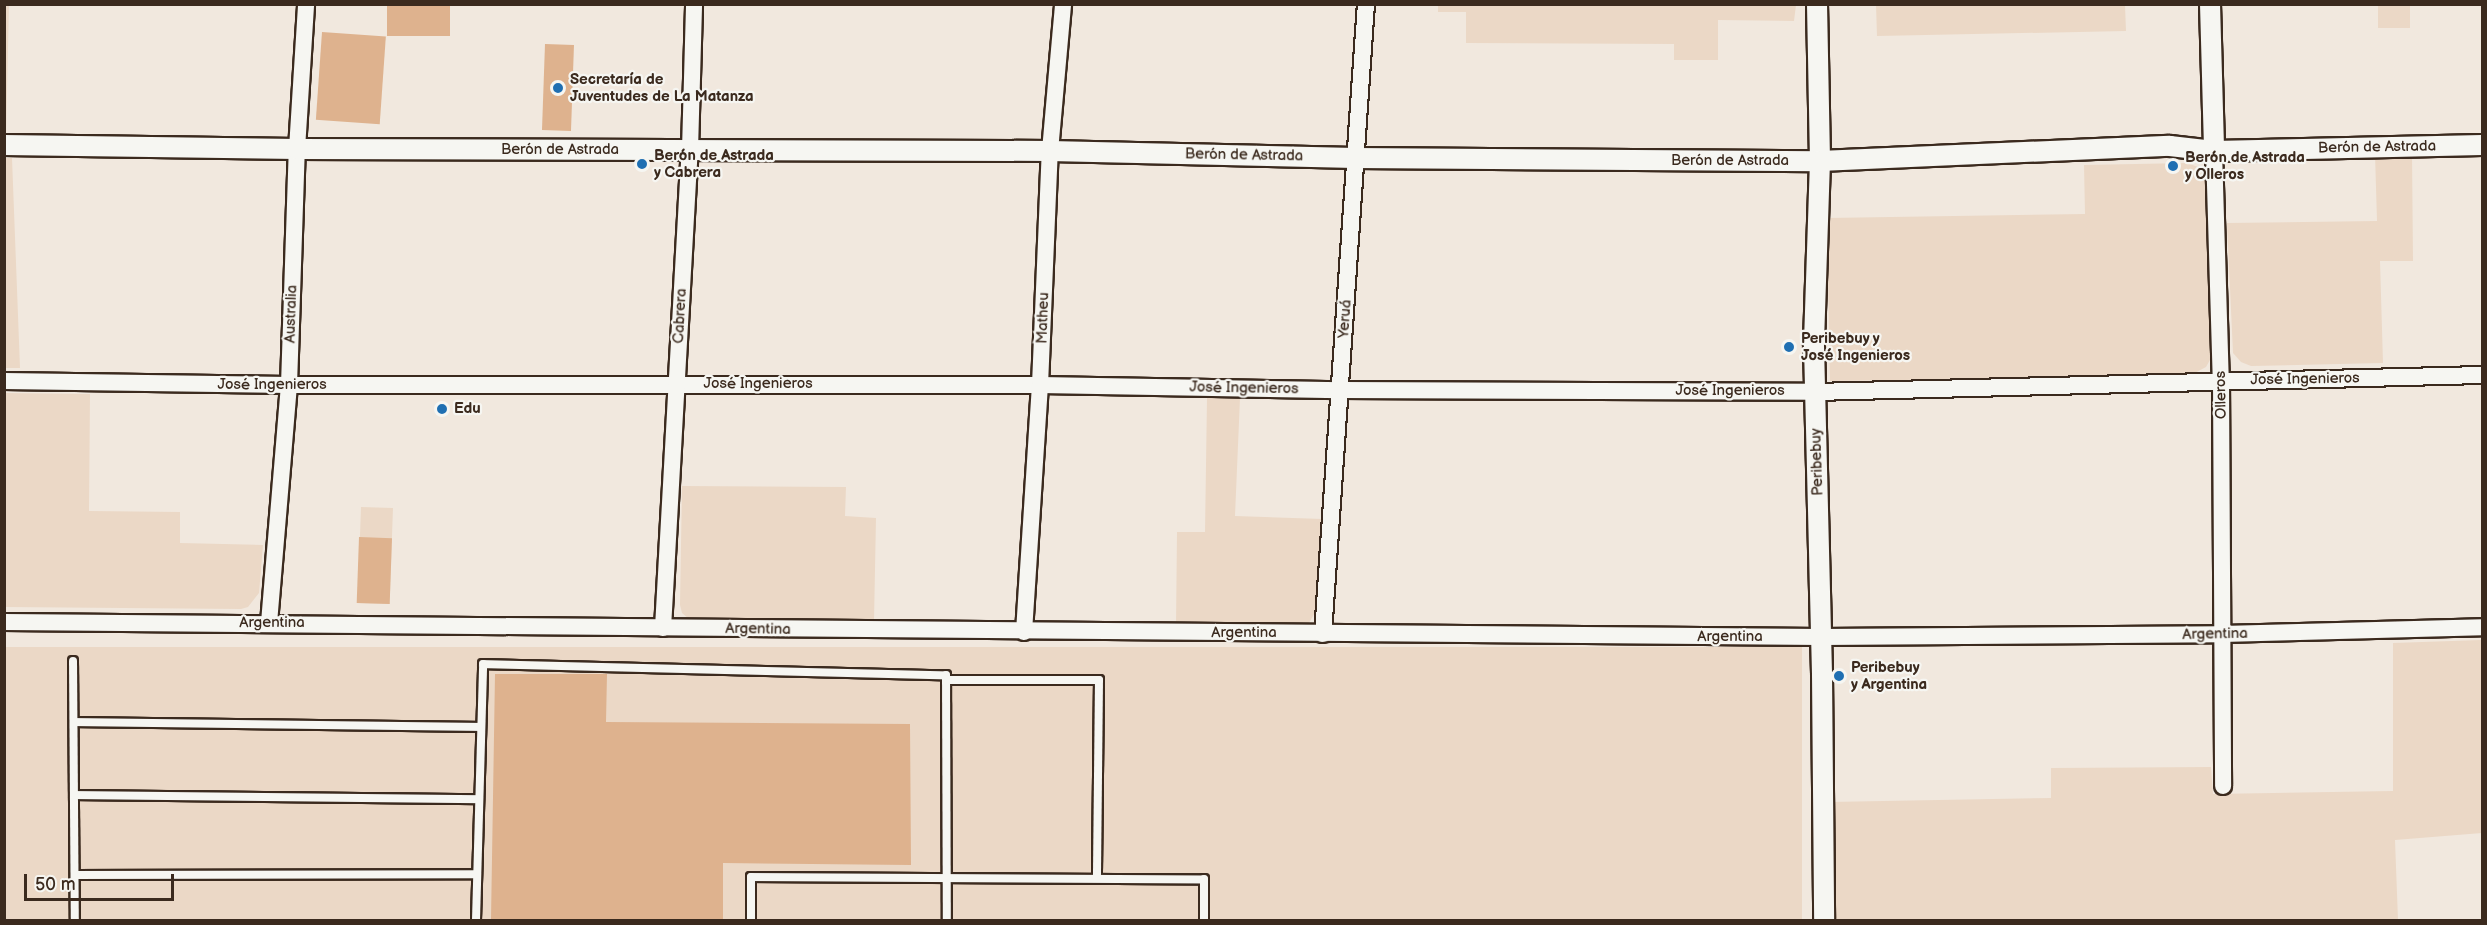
<!DOCTYPE html>
<meta charset="utf-8">
<style>
body{margin:0}
#map{position:relative;width:2487px;height:925px;overflow:hidden;background:#f1e8de;font-family:"Balsamiq Sans",sans-serif}
div>[style]{position:absolute}
.built>*{inset:0;background:#ebd8c6;transform-origin:0 0}
.building>*{inset:0;background:#deb28e;transform-origin:0 0}
.roads{filter:drop-shadow(2px 0 #3b2a1e) drop-shadow(-2px 0 #3b2a1e) drop-shadow(0 2px #3b2a1e) drop-shadow(0 -2px #3b2a1e)}
.service>*{height:8px;margin:-4px;padding:0 4px;transform-origin:4px;border-radius:4px;background:#f6f6f2}
.minor>*{height:16px;margin:-8px;padding:0 8px;transform-origin:8px;border-radius:8px;background:#f6f6f2}
.tertiary>*{height:20px;margin:-10px;padding:0 10px;transform-origin:10px;border-radius:10px;background:#f6f6f2}
.dots>*{width:16px;height:16px;translate:-50% -50%;box-sizing:border-box;border:3px solid #f6f6f2;border-radius:50%}
span{translate:-50% -50%;white-space:nowrap;text-align:center;line-height:1.15;-webkit-text-stroke:4.5px #f6f6f2;paint-order:stroke}
.poi-label{font-size:15px;color:#3b2a1e;font-weight:700}
.left{translate:0 -50%;text-align:left}
.street-label{font-size:15px;color:#3b2a1e}
.frame{position:absolute;inset:0;border:6px solid #3b2a1e;pointer-events:none}
.scale{position:absolute;left:24px;top:874px;width:150px;height:27px;box-sizing:border-box;border:3px solid #3b2a1e;border-top:0;padding-left:8px;font-size:18px;line-height:21px;white-space:nowrap;color:#3b2a1e;-webkit-text-stroke:4px #f6f6f2;paint-order:stroke}
</style>
<div id="map">
<div class="built">
<i style="clip-path:polygon(9px 4px,6px 137px,5px 137px,4px 5px)"></i>
<i style="clip-path:polygon(1438px 4px,1796px 4px,1796px 5px,1794px 21px,1718px 20px,1718px 60px,1674px 60px,1674px 44px,1466px 43px,1466px 12px,1438px 12px)"></i>
<i style="clip-path:polygon(1876px 5px,2125px 5px,2126px 31px,1877px 36px)"></i>
<i style="left:2378px;top:5px;width:32px;height:23px"></i>
<i style="clip-path:polygon(2412px 153px,2413px 261px,2380px 261px,2383px 363px,2251px 366px,2241px 362px,2233px 353px,2227px 223px,2377px 221px,2375px 154px)"></i>
<i style="clip-path:polygon(5px 158px,12px 158px,20px 368px,5px 368px)"></i>
<i style="clip-path:polygon(2187px 163px,2201px 168px,2206px 181px,2216px 349px,2206px 367px,2189px 376px,1830px 381px,1827px 218px,2085px 214px,2084px 165px)"></i>
<i style="clip-path:polygon(5px 393px,90px 394px,89px 511px,180px 512px,180px 543px,263px 545px,259px 593px,248px 607px,241px 609px,5px 607px)"></i>
<i style="clip-path:polygon(1207px 398px,1240px 398px,1235px 516px,1323px 519px,1317px 609px,1309px 623px,1304px 627px,1176px 625px,1177px 532px,1205px 532px)"></i>
<i style="clip-path:polygon(682px 486px,846px 487px,845px 516px,876px 518px,874px 621px,696px 622px,689px 619px,682px 613px,680px 605px)"></i>
<i style="left:361px;top:507px;width:32px;height:96px;rotate:2deg"></i>
<i style="clip-path:polygon(2481px 640px,2482px 833px,2395px 840px,2398px 920px,1832px 920px,1829px 802px,2051px 798px,2051px 768px,2211px 767px,2213px 794px,2393px 791px,2393px 643px)"></i>
<i style="left:5px;top:647px;width:1797px;height:273px"></i>
</div>
<div class="building">
<i style="left:387px;top:4px;width:63px;height:32px"></i>
<i style="left:322px;top:32px;width:64px;height:88px;rotate:4deg"></i>
<i style="left:545px;top:44px;width:29px;height:86px;rotate:2deg"></i>
<i style="left:359px;top:537px;width:33px;height:66px;rotate:2deg"></i>
<i style="clip-path:polygon(495px 674px,607px 674px,606px 722px,910px 724px,911px 865px,723px 863px,723px 920px,491px 920px)"></i>
</div>
<div class="roads">
<div class="service">
<i style="left:73px;top:661px;width:259px;rotate:89.6deg"></i>
<i style="left:946px;top:680px;width:153px"></i>
<i style="left:1099px;top:680px;width:198px;rotate:90.6deg"></i>
<i style="left:74px;top:722px;width:407px;rotate:0.7deg"></i>
<i style="left:74px;top:795px;width:405px;rotate:0.6deg"></i>
<i style="left:75px;top:875px;width:402px;rotate:-0.1deg"></i>
<i style="left:476px;top:920px;width:256px;rotate:-88.4deg"></i>
<i style="left:483px;top:664px;width:463px;rotate:1.4deg"></i>
<i style="left:946px;top:675px;width:245px;rotate:89.8deg"></i>
<i style="left:751px;top:920px;width:43px;rotate:-90deg"></i>
<i style="left:751px;top:877px;width:453px;rotate:0.3deg"></i>
<i style="left:1204px;top:879px;width:41px;rotate:90deg"></i>
</div>
<div class="minor">
<i style="left:2214px;top:151px;width:230px;rotate:88.3deg"></i>
<i style="left:2221px;top:381px;width:405px;rotate:89.7deg"></i>
<i style="left:4px;top:381px;width:285px;rotate:0.8deg"></i>
<i style="left:289px;top:385px;width:751px"></i>
<i style="left:1040px;top:385px;width:301px;rotate:1deg"></i>
<i style="left:1341px;top:390px;width:474px;rotate:0.2deg"></i>
<i style="left:1815px;top:392px;width:667px;rotate:-1.46deg"></i>
<i style="left:4px;top:622px;width:1817px;rotate:0.47deg"></i>
<i style="left:1821px;top:637px;width:401px;rotate:-0.4deg"></i>
<i style="left:2222px;top:634px;width:260px;rotate:-1.5deg"></i>
<i style="left:269px;top:623px;width:239px;rotate:-85.2deg"></i>
<i style="left:289px;top:385px;width:236px;rotate:-88.1deg"></i>
<i style="left:297px;top:149px;width:145px;rotate:-86.4deg"></i>
<i style="left:663px;top:628px;width:479px;rotate:-86.8deg"></i>
<i style="left:690px;top:150px;width:146px;rotate:-88.4deg"></i>
<i style="left:1024px;top:632px;width:248px;rotate:-86.3deg"></i>
<i style="left:1040px;top:385px;width:234px;rotate:-87.6deg"></i>
<i style="left:1050px;top:151px;width:148px;rotate:-84.9deg"></i>
<i style="left:1323px;top:634px;width:631px;rotate:-86.1deg"></i>
</div>
<div class="tertiary">
<i style="left:1817px;top:4px;width:157px;rotate:88.9deg"></i>
<i style="left:1820px;top:161px;width:185px;rotate:91.9deg"></i>
<i style="left:1814px;top:346px;width:328px;rotate:88.6deg"></i>
<i style="left:1822px;top:674px;width:246px;rotate:89.5deg"></i>
<i style="left:2210px;top:4px;width:147px;rotate:88.4deg"></i>
<i style="left:4px;top:145px;width:293px;rotate:0.8deg"></i>
<i style="left:297px;top:149px;width:753px;rotate:0.15deg"></i>
<i style="left:1050px;top:151px;width:305px;rotate:1.3deg"></i>
<i style="left:1355px;top:158px;width:465px;rotate:0.4deg"></i>
<i style="left:1820px;top:161px;width:350px;rotate:-2.5deg"></i>
<i style="left:2170px;top:146px;width:44px;rotate:6.5deg"></i>
<i style="left:2214px;top:151px;width:268px;rotate:-1.3deg"></i>
</div>
</div>
<div class="dots">
<i style="left:558px;top:88px;background:#1f6fb2"></i>
<i style="left:642px;top:164px;background:#1f6fb2"></i>
<i style="left:2173px;top:166px;background:#1f6fb2"></i>
<i style="left:1789px;top:347px;background:#1f6fb2"></i>
<i style="left:442px;top:409px;background:#1f6fb2"></i>
<i style="left:1839px;top:676px;background:#1f6fb2"></i>
</div>
<div class="poi-label">
<span class="left" style="left:570px;top:88px">Secretaría de<br>Juventudes de La Matanza</span>
<span class="left" style="left:654px;top:164px">Berón de Astrada<br>y Cabrera</span>
<span class="left" style="left:2185px;top:166px">Berón de Astrada<br>y Olleros</span>
<span class="left" style="left:1801px;top:347px">Peribebuy y<br>José Ingenieros</span>
<span class="left" style="left:454px;top:409px">Edu</span>
<span class="left" style="left:1851px;top:676px">Peribebuy<br>y Argentina</span>
</div>
<div class="street-label">
<span style="left:2377px;top:147px;rotate:-1deg">Berón de Astrada</span>
<span style="left:560px;top:150px">Berón de Astrada</span>
<span style="left:1244px;top:155px;rotate:1deg">Berón de Astrada</span>
<span style="left:1730px;top:161px">Berón de Astrada</span>
<span style="left:291px;top:314px;rotate:-88deg">Australia</span>
<span style="left:680px;top:316px;rotate:-87deg">Cabrera</span>
<span style="left:1043px;top:318px;rotate:-88deg">Matheu</span>
<span style="left:1345px;top:319px;rotate:-86deg">Yeruá</span>
<span style="left:2305px;top:379px;rotate:-1deg">José Ingenieros</span>
<span style="left:758px;top:384px">José Ingenieros</span>
<span style="left:272px;top:385px">José Ingenieros</span>
<span style="left:1244px;top:388px;rotate:1deg">José Ingenieros</span>
<span style="left:1730px;top:391px">José Ingenieros</span>
<span style="left:2221px;top:395px;rotate:-91deg">Olleros</span>
<span style="left:1817px;top:462px;rotate:-92deg">Peribebuy</span>
<span style="left:272px;top:623px">Argentina</span>
<span style="left:758px;top:629px;rotate:1deg">Argentina</span>
<span style="left:1244px;top:633px">Argentina</span>
<span style="left:2215px;top:634px;rotate:-1deg">Argentina</span>
<span style="left:1730px;top:637px">Argentina</span>
</div>
<div class="frame"></div>
<div class="scale">50 m</div>
</div>
